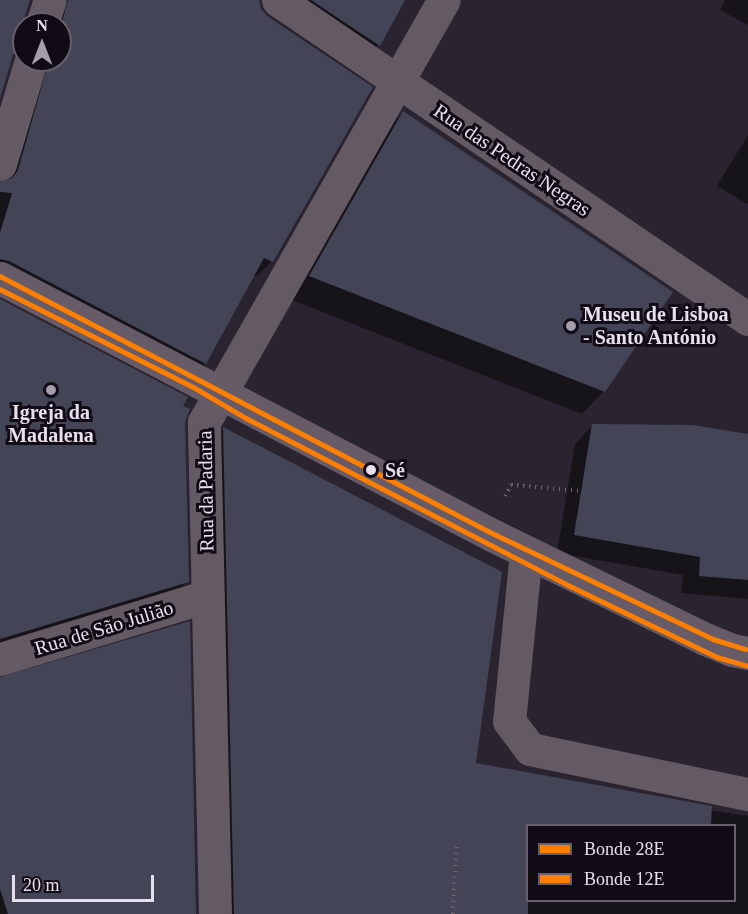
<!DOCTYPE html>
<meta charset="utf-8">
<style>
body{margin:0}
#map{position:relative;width:748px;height:914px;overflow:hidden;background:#2a2430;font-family:"Times New Roman",serif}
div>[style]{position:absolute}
.shadow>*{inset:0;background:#0007}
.building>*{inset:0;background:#444457}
.path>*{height:4px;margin-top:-2px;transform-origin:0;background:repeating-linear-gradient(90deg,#6b626b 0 1.5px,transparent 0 6px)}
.street>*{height:33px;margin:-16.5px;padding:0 16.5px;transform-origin:16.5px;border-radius:16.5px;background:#645a63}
.secondary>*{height:33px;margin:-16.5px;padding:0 16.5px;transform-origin:16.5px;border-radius:16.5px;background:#665b66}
.tram-1>*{height:4.5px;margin:-2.25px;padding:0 2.25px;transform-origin:2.25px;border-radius:2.25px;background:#ff7e00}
.tram-2>*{height:4.5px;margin:-2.25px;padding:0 2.25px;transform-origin:2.25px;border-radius:2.25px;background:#ff7f00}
.dots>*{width:16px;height:16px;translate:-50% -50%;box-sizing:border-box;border:3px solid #100b15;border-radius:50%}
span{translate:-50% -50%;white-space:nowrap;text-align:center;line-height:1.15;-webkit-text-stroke:6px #100b15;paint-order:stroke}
.street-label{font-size:20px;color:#e6dfee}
.poi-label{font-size:20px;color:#e6dfee;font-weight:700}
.left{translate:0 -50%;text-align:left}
.stop-label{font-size:20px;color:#e6dfee;font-weight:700}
.legend{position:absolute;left:526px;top:824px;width:210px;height:78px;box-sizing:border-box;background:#100b15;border:2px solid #66606c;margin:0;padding:8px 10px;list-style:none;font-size:18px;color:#e6dfee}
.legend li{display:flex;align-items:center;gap:12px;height:30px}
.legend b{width:30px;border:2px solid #66606c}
.north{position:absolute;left:12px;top:12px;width:60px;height:60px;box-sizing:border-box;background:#100b15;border:2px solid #66606c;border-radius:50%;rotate:0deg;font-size:16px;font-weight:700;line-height:24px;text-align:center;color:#e6dfee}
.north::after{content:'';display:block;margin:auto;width:21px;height:27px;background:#a49eac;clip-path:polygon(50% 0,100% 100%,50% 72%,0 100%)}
.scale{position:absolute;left:12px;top:875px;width:142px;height:27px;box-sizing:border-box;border:3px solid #e6dfee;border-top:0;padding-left:8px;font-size:18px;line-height:21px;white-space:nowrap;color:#e6dfee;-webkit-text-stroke:4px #100b15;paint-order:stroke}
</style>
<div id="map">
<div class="shadow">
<i style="clip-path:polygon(0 0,29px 0,22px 27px,24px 58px,11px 56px,0 93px)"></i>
<i style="clip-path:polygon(45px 0,258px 0,272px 261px,257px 276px,253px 275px,205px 364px,190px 379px,0 279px,0 184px,4px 184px,35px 81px,26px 60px,60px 60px,60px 24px,53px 24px)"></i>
<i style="clip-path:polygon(275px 0,403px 0,378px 45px,363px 60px)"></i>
<i style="clip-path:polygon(725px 0,748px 0,748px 25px,720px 10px)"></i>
<i style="clip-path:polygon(403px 113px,604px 391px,582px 414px,287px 298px,381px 135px)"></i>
<i style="clip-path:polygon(748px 135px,748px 204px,747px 204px,717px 186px)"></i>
<i style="clip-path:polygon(0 301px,181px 407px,187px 582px,167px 602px,0 652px)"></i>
<i style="clip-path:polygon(593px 425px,748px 436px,748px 599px,681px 593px,683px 575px,557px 553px,575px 444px)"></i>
<i style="clip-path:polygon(evenodd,223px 429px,475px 764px,674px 805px,748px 816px,748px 914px,214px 914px,203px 448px,223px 429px,528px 826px,734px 826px,734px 900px,528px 900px,528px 826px)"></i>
<i style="clip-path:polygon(0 679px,195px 914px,0 914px)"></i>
</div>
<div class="building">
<i style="clip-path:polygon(0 0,30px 0,24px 19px,24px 43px,13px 55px,0 98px)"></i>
<i style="clip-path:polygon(68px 0,259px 0,261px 9px,267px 16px,373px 87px,273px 262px,264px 258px,206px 364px,9px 261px,0 259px,0 233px,12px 193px,0 192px,0 182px,12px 178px,18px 170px,49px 60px,60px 60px,60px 29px)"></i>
<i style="clip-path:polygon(311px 0,405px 0,380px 46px)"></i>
<i style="clip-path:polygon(403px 111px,673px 292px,605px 392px,309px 276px)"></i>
<i style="clip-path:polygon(0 299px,188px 397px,183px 406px,190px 409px,185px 422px,189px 582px,0 639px)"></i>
<i style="clip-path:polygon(592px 424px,692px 425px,748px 434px,748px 580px,699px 576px,700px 557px,574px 535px)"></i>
<i style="clip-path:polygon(223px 427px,502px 572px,476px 763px,712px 806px,711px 825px,528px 825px,528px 914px,234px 914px)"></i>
<i style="clip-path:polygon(190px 621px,196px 914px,8px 914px,0 889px,0 677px)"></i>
</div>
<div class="path">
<i style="left:505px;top:496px;width:13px;rotate:-61deg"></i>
<i style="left:511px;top:485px;width:70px;rotate:4.9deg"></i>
<i style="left:453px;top:914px;width:72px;rotate:-86.8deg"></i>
</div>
<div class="street">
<i style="left:278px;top:0;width:568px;rotate:34.17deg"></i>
<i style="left:42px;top:24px;width:25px;rotate:-72deg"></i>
<i style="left:0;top:164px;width:109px;rotate:-73.4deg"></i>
<i style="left:526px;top:552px;width:170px;rotate:95.7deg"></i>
<i style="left:509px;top:721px;width:35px;rotate:53deg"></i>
<i style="left:530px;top:749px;width:223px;rotate:11.7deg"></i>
<i style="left:0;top:659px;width:217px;rotate:-16.9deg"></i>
<i style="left:215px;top:914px;width:492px;rotate:-91.3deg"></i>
<i style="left:204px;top:422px;width:485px;rotate:-60.4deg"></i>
</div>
<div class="secondary">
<i style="left:0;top:278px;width:557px;rotate:27.58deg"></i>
<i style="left:494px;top:536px;width:235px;rotate:26deg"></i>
<i style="left:705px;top:639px;width:29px;rotate:22deg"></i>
<i style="left:732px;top:650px;width:16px;rotate:11deg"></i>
</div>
<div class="tram-1">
<i style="left:0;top:289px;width:219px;rotate:26.9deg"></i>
<i style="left:195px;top:388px;width:59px;rotate:30.5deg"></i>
<i style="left:246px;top:418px;width:360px;rotate:27.4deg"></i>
<i style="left:566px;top:584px;width:168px;rotate:25.8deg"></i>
<i style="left:717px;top:657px;width:32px;rotate:16deg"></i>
</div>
<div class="tram-2">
<i style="left:0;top:276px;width:551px;rotate:27.59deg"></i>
<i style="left:488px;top:531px;width:250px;rotate:25.6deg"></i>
<i style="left:713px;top:639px;width:34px;rotate:17deg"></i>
</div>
<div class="dots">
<i style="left:571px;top:326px;background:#a49eac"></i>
<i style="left:51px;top:390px;background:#a49eac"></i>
<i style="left:371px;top:470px;background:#e6dfee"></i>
</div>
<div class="street-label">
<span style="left:512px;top:160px;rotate:34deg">Rua das Pedras Negras</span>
<span style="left:206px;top:491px;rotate:-91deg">Rua da Padaria</span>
<span style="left:104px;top:628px;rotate:-17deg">Rua de São Julião</span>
</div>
<div class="poi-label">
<span class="left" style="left:583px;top:326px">Museu de Lisboa<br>- Santo António</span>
<span style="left:51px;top:424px">Igreja da<br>Madalena</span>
</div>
<div class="stop-label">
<span class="left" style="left:385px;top:470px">Sé</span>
</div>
<ul class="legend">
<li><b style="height:8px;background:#ff7e00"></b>Bonde 28E</li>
<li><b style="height:8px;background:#ff7f00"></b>Bonde 12E</li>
</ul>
<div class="north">N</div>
<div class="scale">20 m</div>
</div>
